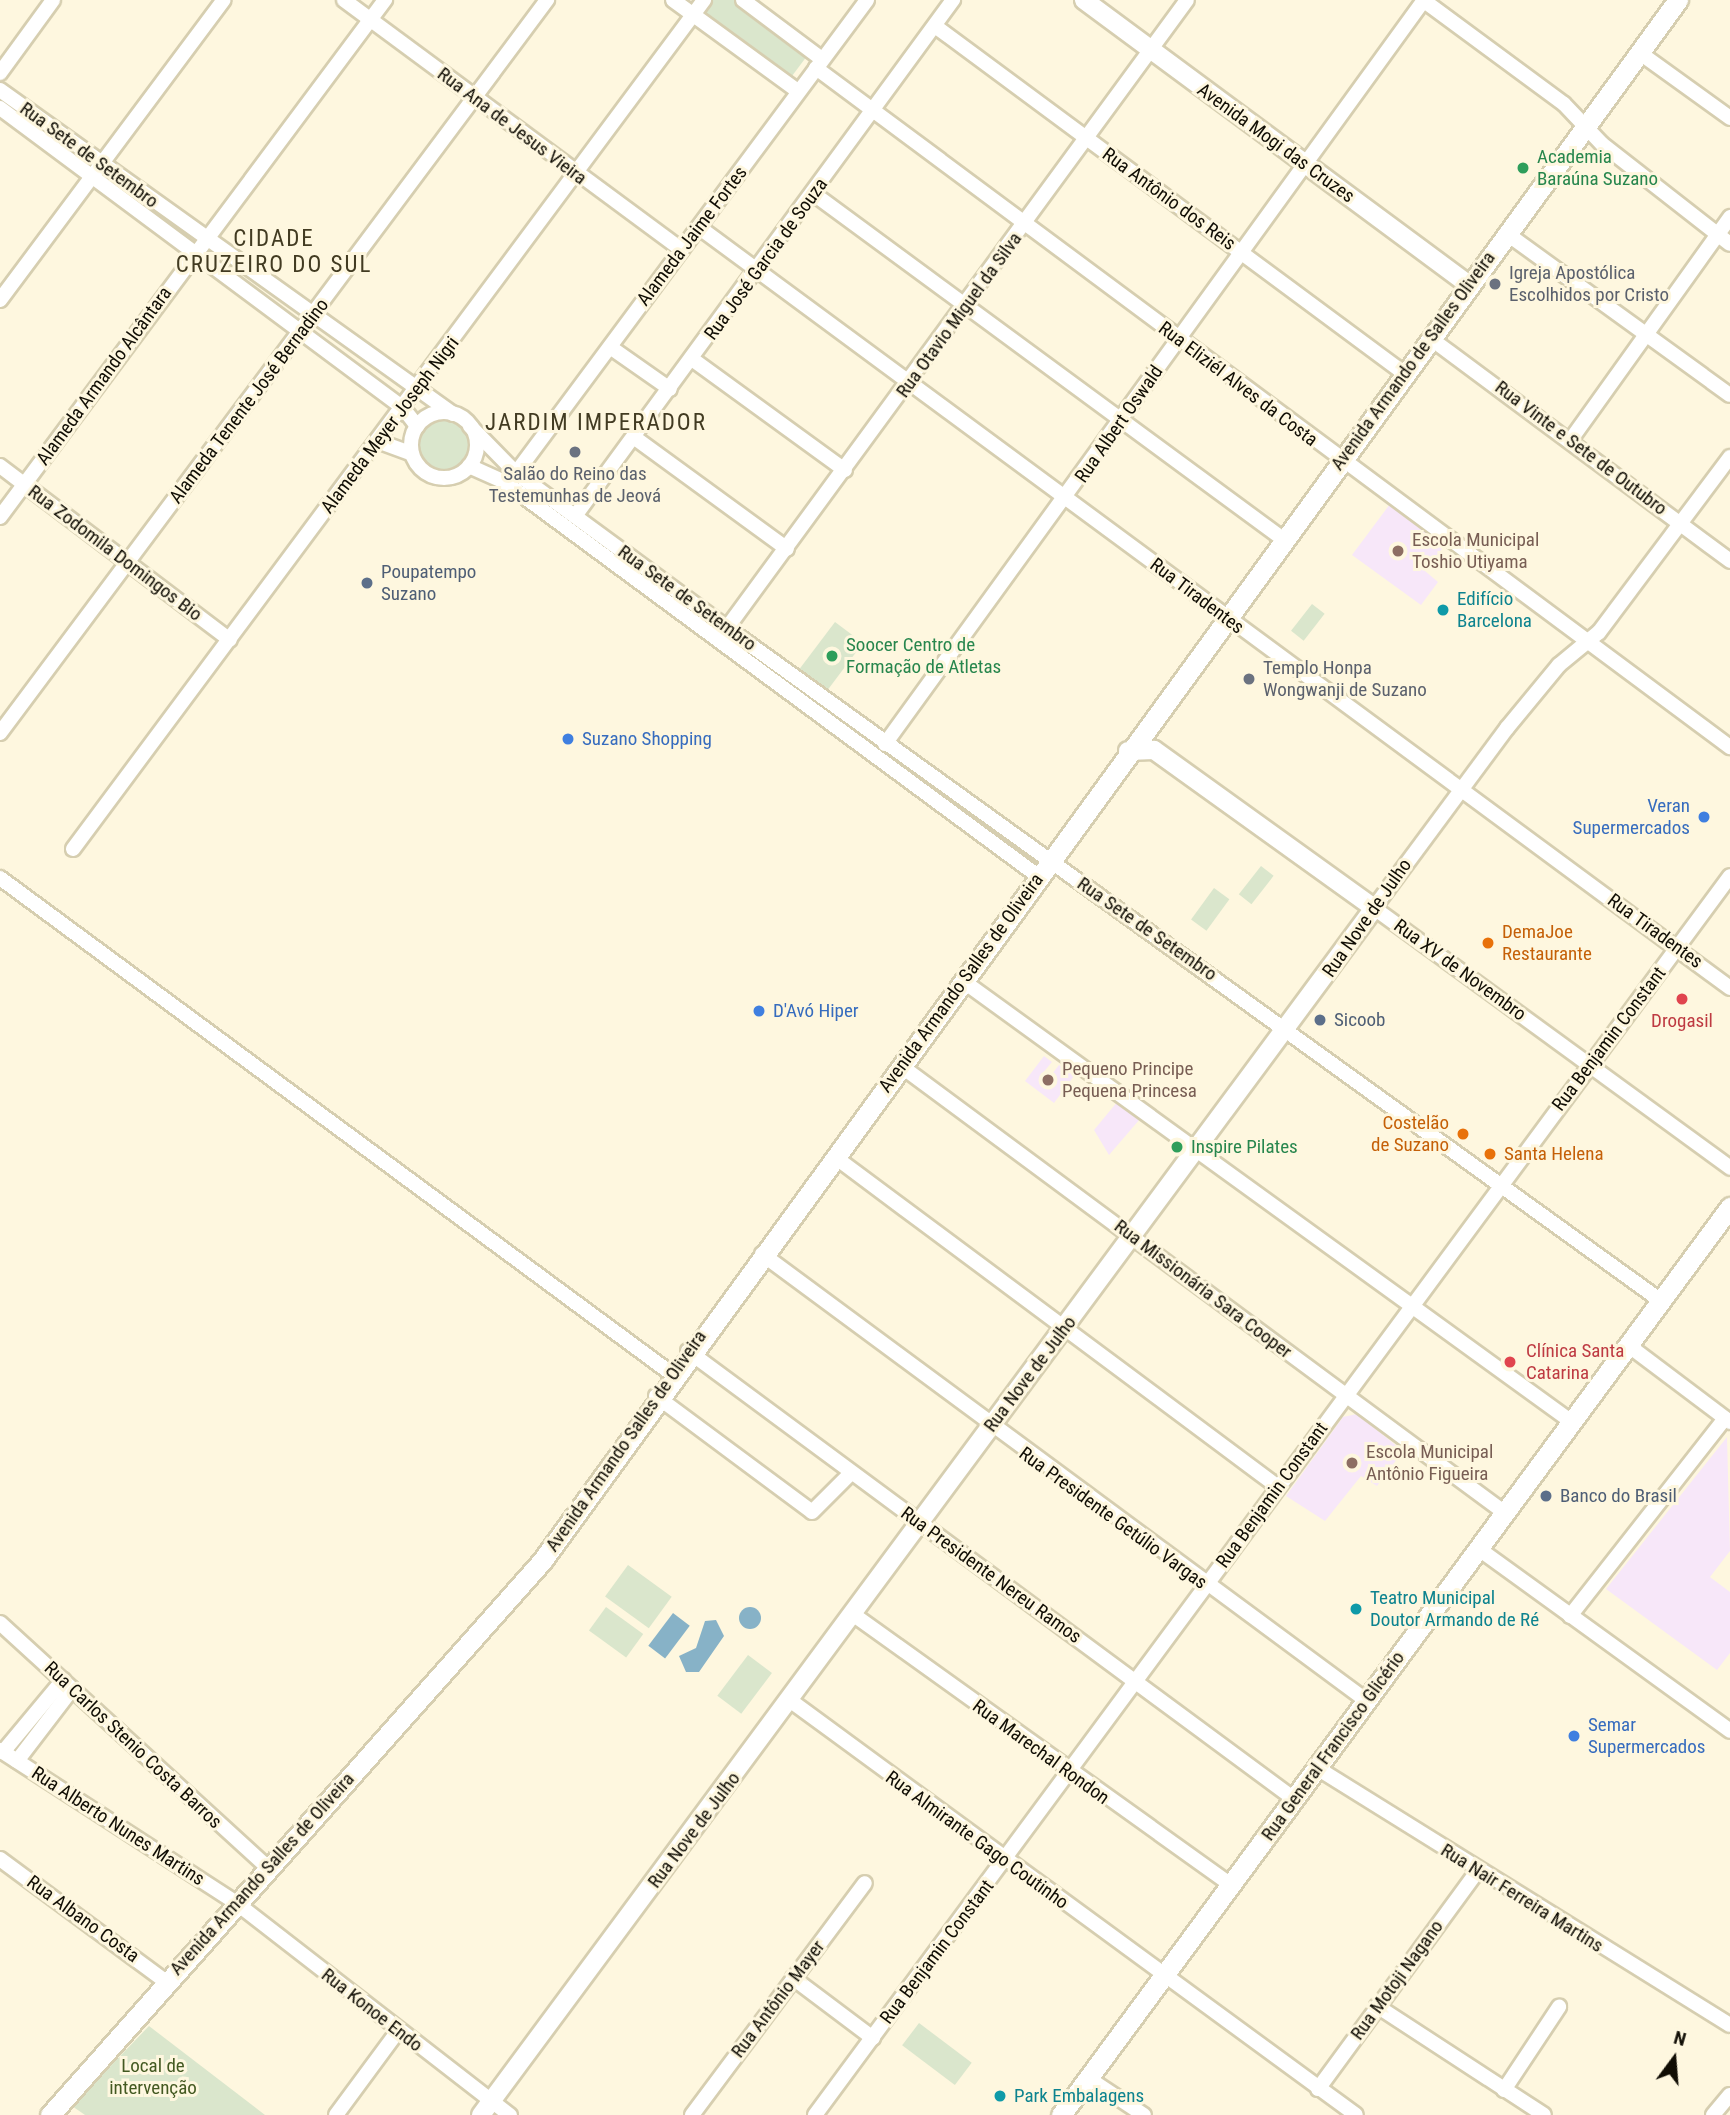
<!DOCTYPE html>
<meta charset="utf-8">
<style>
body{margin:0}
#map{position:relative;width:1730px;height:2115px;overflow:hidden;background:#fef7df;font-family:"Roboto Condensed",sans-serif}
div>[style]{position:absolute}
.education>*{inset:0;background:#f7e7f9}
.green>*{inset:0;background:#dae6cc;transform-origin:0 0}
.round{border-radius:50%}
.water>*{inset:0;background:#87b2c7;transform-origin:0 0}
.roads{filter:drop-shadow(2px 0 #d6ceb0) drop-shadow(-2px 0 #d6ceb0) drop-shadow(0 2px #d6ceb0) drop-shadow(0 -2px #d6ceb0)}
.minor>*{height:14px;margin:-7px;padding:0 7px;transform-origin:7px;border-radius:7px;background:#fff}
.minor>.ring{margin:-7px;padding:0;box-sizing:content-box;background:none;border:14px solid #fff;border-radius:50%}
.tertiary>*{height:18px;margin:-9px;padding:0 9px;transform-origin:9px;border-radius:9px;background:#fff}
.secondary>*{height:19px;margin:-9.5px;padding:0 9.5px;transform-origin:9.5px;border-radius:9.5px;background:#fff}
.dots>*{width:19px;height:19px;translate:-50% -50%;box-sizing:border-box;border:4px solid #fef7df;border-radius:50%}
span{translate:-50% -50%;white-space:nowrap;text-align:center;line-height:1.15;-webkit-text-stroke:6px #fef7df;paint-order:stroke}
.street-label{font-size:19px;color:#100d04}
.leisure-label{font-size:19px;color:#27864d}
.left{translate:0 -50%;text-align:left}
.worship-label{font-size:19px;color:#5b616d}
.education-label{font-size:19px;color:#785e54}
.service-label{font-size:19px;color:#4e5e75}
.culture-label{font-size:19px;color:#0d838f}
.shop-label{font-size:19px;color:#366cbe}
.right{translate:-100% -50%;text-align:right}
.food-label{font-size:19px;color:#c56008}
.health-label{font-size:19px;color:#be3a42}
.park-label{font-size:19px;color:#435921}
.quarter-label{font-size:23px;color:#423b22;letter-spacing:2px}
.north{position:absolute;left:1639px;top:2024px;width:70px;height:70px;-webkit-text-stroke:5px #fef7df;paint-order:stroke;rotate:16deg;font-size:19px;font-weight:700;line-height:28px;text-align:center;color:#100d04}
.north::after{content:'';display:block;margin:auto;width:24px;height:32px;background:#100d04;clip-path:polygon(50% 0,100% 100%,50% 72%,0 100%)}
</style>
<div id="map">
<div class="education">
<i style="clip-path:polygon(1390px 504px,1444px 546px,1425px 571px,1438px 582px,1421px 605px,1352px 555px)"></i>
<i style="clip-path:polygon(1044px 1056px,1052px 1062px,1042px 1074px,1048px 1079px,1059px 1065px,1074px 1076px,1054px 1103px,1025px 1081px)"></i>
<i style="clip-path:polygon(1118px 1101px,1140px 1119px,1109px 1155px,1094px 1130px)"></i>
<i style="clip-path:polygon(1357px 1414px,1403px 1451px,1377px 1486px,1361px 1476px,1325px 1521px,1286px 1496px,1343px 1417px)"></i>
<i style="clip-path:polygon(1727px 1437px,1730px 1551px,1710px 1577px,1730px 1592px,1730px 1653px,1717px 1670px,1606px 1589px)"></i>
</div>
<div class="green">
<i style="clip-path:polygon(708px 0,735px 0,804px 49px,807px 56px,792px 76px,704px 14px)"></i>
<i class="round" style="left:416px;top:417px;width:56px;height:56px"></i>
<i style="left:1312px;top:604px;width:16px;height:34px;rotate:38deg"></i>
<i style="left:835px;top:622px;width:35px;height:59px;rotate:37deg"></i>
<i style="left:1261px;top:866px;width:16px;height:36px;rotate:38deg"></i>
<i style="left:1214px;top:888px;width:19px;height:39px;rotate:36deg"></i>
<i style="left:628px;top:1565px;width:54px;height:39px;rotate:36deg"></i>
<i style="left:606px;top:1607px;width:46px;height:29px;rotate:36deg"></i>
<i style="left:748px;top:1655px;width:30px;height:51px;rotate:37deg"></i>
<i style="left:919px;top:2023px;width:66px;height:28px;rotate:37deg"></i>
<i style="clip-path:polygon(149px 2026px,265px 2115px,85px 2115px,72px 2106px)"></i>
</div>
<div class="water">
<i class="round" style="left:739px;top:1607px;width:22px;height:22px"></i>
<i style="left:673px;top:1613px;width:21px;height:41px;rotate:37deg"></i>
<i style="clip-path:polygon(716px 1620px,724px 1636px,699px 1672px,686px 1672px,679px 1656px,696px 1648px,705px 1621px)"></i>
</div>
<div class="roads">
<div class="minor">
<i style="left:344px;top:0;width:420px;rotate:36.5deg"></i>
<i style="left:673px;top:0;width:155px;rotate:36.1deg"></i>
<i style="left:743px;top:0;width:99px;rotate:36.8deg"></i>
<i style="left:1423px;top:0;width:175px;rotate:36.4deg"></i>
<i style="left:1564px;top:104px;width:55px;rotate:46.5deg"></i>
<i style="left:1602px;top:144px;width:162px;rotate:38deg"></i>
<i style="left:935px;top:26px;width:583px;rotate:36.5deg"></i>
<i style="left:1640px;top:53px;width:111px;rotate:35.8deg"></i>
<i style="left:816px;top:68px;width:1139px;rotate:36.61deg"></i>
<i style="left:0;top:73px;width:90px;rotate:-54deg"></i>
<i style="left:0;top:90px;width:557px;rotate:35.57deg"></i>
<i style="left:0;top:108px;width:502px;rotate:36.66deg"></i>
<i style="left:403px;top:408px;width:23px;rotate:52deg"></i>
<i style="left:814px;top:194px;width:582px;rotate:36.34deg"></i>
<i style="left:700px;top:228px;width:1280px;rotate:36.42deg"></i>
<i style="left:1506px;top:233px;width:276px;rotate:35.9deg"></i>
<i style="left:0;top:300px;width:374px;rotate:-53.3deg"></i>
<i style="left:1430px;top:338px;width:374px;rotate:36.6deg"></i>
<i style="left:610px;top:347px;width:73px;rotate:35deg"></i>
<i style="left:692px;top:359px;width:189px;rotate:36deg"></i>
<i class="ring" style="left:411px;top:412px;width:52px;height:52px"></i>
<i style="left:470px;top:426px;width:66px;rotate:45.6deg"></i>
<i style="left:516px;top:473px;width:262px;rotate:36.3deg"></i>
<i style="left:727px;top:628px;width:1151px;rotate:35.77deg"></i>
<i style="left:635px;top:438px;width:188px;rotate:36.1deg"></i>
<i style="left:1572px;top:438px;width:272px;rotate:-54.4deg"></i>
<i style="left:377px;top:441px;width:37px;rotate:20deg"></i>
<i style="left:1730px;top:457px;width:219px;rotate:126.8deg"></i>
<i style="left:1599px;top:632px;width:52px;rotate:140.5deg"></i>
<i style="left:1559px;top:665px;width:82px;rotate:129.5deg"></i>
<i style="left:1507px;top:728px;width:224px;rotate:126.5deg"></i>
<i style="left:1374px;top:908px;width:441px;rotate:36.1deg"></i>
<i style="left:0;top:466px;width:288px;rotate:37.1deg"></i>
<i style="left:469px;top:466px;width:37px;rotate:24deg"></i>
<i style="left:503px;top:481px;width:665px;rotate:36.44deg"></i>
<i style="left:516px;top:473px;width:589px;rotate:-53.42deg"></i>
<i style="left:575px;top:516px;width:640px;rotate:-53.78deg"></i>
<i style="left:0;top:517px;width:645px;rotate:-53.33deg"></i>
<i style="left:727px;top:628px;width:778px;rotate:-53.78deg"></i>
<i style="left:0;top:733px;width:915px;rotate:-53.27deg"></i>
<i style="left:885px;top:744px;width:919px;rotate:-54.08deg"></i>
<i style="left:73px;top:849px;width:1058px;rotate:-53.38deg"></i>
<i style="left:0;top:878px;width:835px;rotate:36.43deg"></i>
<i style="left:963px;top:981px;width:752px;rotate:35.91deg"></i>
<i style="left:901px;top:1066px;width:751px;rotate:36.5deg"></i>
<i style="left:835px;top:1157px;width:552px;rotate:36.68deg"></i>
<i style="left:762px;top:1254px;width:752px;rotate:36.46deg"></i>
<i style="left:1628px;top:1345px;width:128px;rotate:37deg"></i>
<i style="left:688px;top:1351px;width:754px;rotate:36.47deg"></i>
<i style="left:656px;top:1396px;width:194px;rotate:36.6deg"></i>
<i style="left:812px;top:1512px;width:55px;rotate:-45deg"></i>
<i style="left:1479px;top:1549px;width:310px;rotate:35.9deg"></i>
<i style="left:854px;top:1615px;width:464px;rotate:35.6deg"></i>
<i style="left:1570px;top:1616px;width:251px;rotate:-51.9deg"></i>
<i style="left:0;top:1623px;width:362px;rotate:42.4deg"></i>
<i style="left:791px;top:1701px;width:700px;rotate:36.23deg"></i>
<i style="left:0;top:1750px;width:280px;rotate:32.9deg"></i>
<i style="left:235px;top:1902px;width:348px;rotate:37.8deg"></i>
<i style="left:3px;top:1752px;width:94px;rotate:-50.2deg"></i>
<i style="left:17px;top:1761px;width:91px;rotate:-52.6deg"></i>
<i style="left:1317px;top:1768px;width:486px;rotate:31.9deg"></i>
<i style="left:0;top:1859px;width:205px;rotate:36.5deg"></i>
<i style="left:793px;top:1978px;width:100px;rotate:36.9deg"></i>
<i style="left:1377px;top:2006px;width:199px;rotate:33.1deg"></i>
<i style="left:1088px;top:2078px;width:67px;rotate:33.5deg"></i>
<i style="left:1318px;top:2089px;width:269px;rotate:-53.8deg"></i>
<i style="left:1504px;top:2090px;width:100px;rotate:-56.5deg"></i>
<i style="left:336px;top:2115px;width:104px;rotate:-53.6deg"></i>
<i style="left:692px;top:2115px;width:289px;rotate:-53.3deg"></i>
<i style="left:815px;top:2115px;width:1540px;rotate:-53.55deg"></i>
<i style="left:1713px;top:2115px;width:26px;rotate:-50deg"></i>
</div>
<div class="tertiary">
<i style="left:1084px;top:0;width:479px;rotate:36.5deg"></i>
<i style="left:481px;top:2115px;width:1501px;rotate:-53.5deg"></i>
<i style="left:1374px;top:908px;width:271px;rotate:-144.3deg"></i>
<i style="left:1154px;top:750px;width:26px;rotate:178deg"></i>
</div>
<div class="secondary">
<i style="left:50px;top:2115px;width:741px;rotate:-48.39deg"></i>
<i style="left:542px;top:1561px;width:1931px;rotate:-53.96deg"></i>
<i style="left:1061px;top:2115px;width:1128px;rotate:-53.62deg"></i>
</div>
</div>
<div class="dots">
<i style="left:1523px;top:168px;background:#2e9e5b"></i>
<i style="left:1495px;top:284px;background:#6b7280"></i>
<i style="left:575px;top:452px;background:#6b7280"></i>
<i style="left:1398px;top:551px;background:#8d6e63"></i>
<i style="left:367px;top:583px;background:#5c6f8a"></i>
<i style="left:1443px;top:610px;background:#0f9aa8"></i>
<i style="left:832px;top:656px;background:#2e9e5b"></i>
<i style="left:1249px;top:679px;background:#6b7280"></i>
<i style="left:568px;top:739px;background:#3f7fe0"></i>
<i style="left:1704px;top:817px;background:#3f7fe0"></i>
<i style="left:1488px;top:943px;background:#e8710a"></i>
<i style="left:1682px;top:999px;background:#e0444e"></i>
<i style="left:759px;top:1011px;background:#3f7fe0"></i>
<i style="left:1320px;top:1020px;background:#5c6f8a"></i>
<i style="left:1048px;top:1080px;background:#8d6e63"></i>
<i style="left:1463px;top:1134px;background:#e8710a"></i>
<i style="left:1177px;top:1147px;background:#2e9e5b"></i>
<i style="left:1490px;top:1154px;background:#e8710a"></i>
<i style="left:1510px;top:1362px;background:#e0444e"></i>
<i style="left:1352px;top:1463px;background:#8d6e63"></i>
<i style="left:1546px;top:1496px;background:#5c6f8a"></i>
<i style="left:1356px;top:1609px;background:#0f9aa8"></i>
<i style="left:1574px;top:1736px;background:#3f7fe0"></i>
<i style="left:1000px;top:2096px;background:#0f9aa8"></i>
</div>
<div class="street-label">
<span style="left:512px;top:126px;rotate:37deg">Rua Ana de Jesus Vieira</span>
<span style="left:1276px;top:143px;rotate:36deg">Avenida Mogi das Cruzes</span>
<span style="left:89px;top:155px;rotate:36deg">Rua Sete de Setembro</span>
<span style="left:1169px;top:199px;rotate:36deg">Rua Antônio dos Reis</span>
<span style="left:692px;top:236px;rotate:-53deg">Alameda Jaime Fortes</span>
<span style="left:766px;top:259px;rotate:-54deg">Rua José Garcia de Souza</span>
<span style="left:959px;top:315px;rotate:-54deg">Rua Otavio Miguel da Silva</span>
<span style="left:1413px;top:361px;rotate:-54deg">Avenida Armando de Salles Oliveira</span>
<span style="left:104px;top:376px;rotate:-54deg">Alameda Armando Alcântara</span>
<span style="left:1238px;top:384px;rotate:37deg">Rua Eliziél Alves da Costa</span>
<span style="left:249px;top:401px;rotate:-53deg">Alameda Tenente José Bernadino</span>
<span style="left:1119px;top:424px;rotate:-55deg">Rua Albert Oswald</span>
<span style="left:390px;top:425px;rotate:-53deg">Alameda Meyer Joseph Nigri</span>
<span style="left:1581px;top:448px;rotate:37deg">Rua Vinte e Sete de Outubro</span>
<span style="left:115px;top:553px;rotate:37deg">Rua Zodomila Domingos Bio</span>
<span style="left:1197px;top:596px;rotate:37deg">Rua Tiradentes</span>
<span style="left:687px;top:598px;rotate:36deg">Rua Sete de Setembro</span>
<span style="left:1367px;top:918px;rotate:-55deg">Rua Nove de Julho</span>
<span style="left:1147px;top:929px;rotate:35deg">Rua Sete de Setembro</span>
<span style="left:1655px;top:931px;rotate:36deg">Rua Tiradentes</span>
<span style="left:1460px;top:970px;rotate:36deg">Rua XV de Novembro</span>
<span style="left:961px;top:983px;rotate:-54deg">Avenida Armando Salles de Oliveira</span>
<span style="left:1609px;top:1039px;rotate:-53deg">Rua Benjamin Constant</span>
<span style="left:1203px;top:1289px;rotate:37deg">Rua Missionária Sara Cooper</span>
<span style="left:1030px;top:1374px;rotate:-53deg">Rua Nove de Julho</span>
<span style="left:626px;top:1441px;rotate:-55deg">Avenida Armando Salles de Oliveira</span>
<span style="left:1272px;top:1495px;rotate:-54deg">Rua Benjamin Constant</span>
<span style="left:1113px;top:1518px;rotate:36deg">Rua Presidente Getúlio Vargas</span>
<span style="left:991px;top:1575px;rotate:36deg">Rua Presidente Nereu Ramos</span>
<span style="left:133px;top:1745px;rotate:43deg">Rua Carlos Stenio Costa Barros</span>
<span style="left:1333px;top:1746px;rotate:-54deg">Rua General Francisco Glicério</span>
<span style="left:1041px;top:1752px;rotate:36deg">Rua Marechal Rondon</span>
<span style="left:118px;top:1826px;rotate:33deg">Rua Alberto Nunes Martins</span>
<span style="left:694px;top:1830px;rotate:-53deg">Rua Nove de Julho</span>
<span style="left:977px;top:1840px;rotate:36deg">Rua Almirante Gago Coutinho</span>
<span style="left:262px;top:1874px;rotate:-48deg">Avenida Armando Salles de Oliveira</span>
<span style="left:1522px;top:1898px;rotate:32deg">Rua Nair Ferreira Martins</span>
<span style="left:83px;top:1919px;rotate:36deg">Rua Albano Costa</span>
<span style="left:937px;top:1952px;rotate:-53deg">Rua Benjamin Constant</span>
<span style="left:1397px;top:1980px;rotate:-54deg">Rua Motoji Nagano</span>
<span style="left:778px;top:1999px;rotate:-53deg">Rua Antônio Mayer</span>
<span style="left:372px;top:2010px;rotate:38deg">Rua Konoe Endo</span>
</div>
<div class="leisure-label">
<span class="left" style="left:1537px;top:168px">Academia<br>Baraúna Suzano</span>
<span class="left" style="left:846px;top:656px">Soocer Centro de<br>Formação de Atletas</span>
<span class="left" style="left:1191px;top:1147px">Inspire Pilates</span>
</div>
<div class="worship-label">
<span class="left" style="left:1509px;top:284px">Igreja Apostólica<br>Escolhidos por Cristo</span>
<span style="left:575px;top:485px">Salão do Reino das<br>Testemunhas de Jeová</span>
<span class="left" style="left:1263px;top:679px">Templo Honpa<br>Wongwanji de Suzano</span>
</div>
<div class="education-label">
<span class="left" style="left:1412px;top:551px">Escola Municipal<br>Toshio Utiyama</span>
<span class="left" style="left:1062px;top:1080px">Pequeno Principe<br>Pequena Princesa</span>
<span class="left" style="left:1366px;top:1463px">Escola Municipal<br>Antônio Figueira</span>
</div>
<div class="service-label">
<span class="left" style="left:381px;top:583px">Poupatempo<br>Suzano</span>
<span class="left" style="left:1334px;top:1020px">Sicoob</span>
<span class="left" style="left:1560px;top:1496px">Banco do Brasil</span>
</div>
<div class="culture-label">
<span class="left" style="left:1457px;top:610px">Edifício<br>Barcelona</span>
<span class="left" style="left:1370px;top:1609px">Teatro Municipal<br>Doutor Armando de Ré</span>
<span class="left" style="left:1014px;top:2096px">Park Embalagens</span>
</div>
<div class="shop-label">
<span class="left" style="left:582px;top:739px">Suzano Shopping</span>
<span class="right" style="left:1690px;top:817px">Veran<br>Supermercados</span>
<span class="left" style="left:773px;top:1011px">D'Avó Hiper</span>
<span class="left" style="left:1588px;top:1736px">Semar<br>Supermercados</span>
</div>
<div class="food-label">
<span class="left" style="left:1502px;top:943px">DemaJoe<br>Restaurante</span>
<span class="right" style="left:1449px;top:1134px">Costelão<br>de Suzano</span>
<span class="left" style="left:1504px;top:1154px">Santa Helena</span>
</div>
<div class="health-label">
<span style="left:1682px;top:1021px">Drogasil</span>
<span class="left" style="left:1526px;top:1362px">Clínica Santa<br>Catarina</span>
</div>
<div class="park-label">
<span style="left:153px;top:2077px">Local de<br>intervenção</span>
</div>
<div class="quarter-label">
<span style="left:274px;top:252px">CIDADE<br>CRUZEIRO DO SUL</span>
<span style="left:596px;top:423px">JARDIM IMPERADOR</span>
</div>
<div class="north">N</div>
</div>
